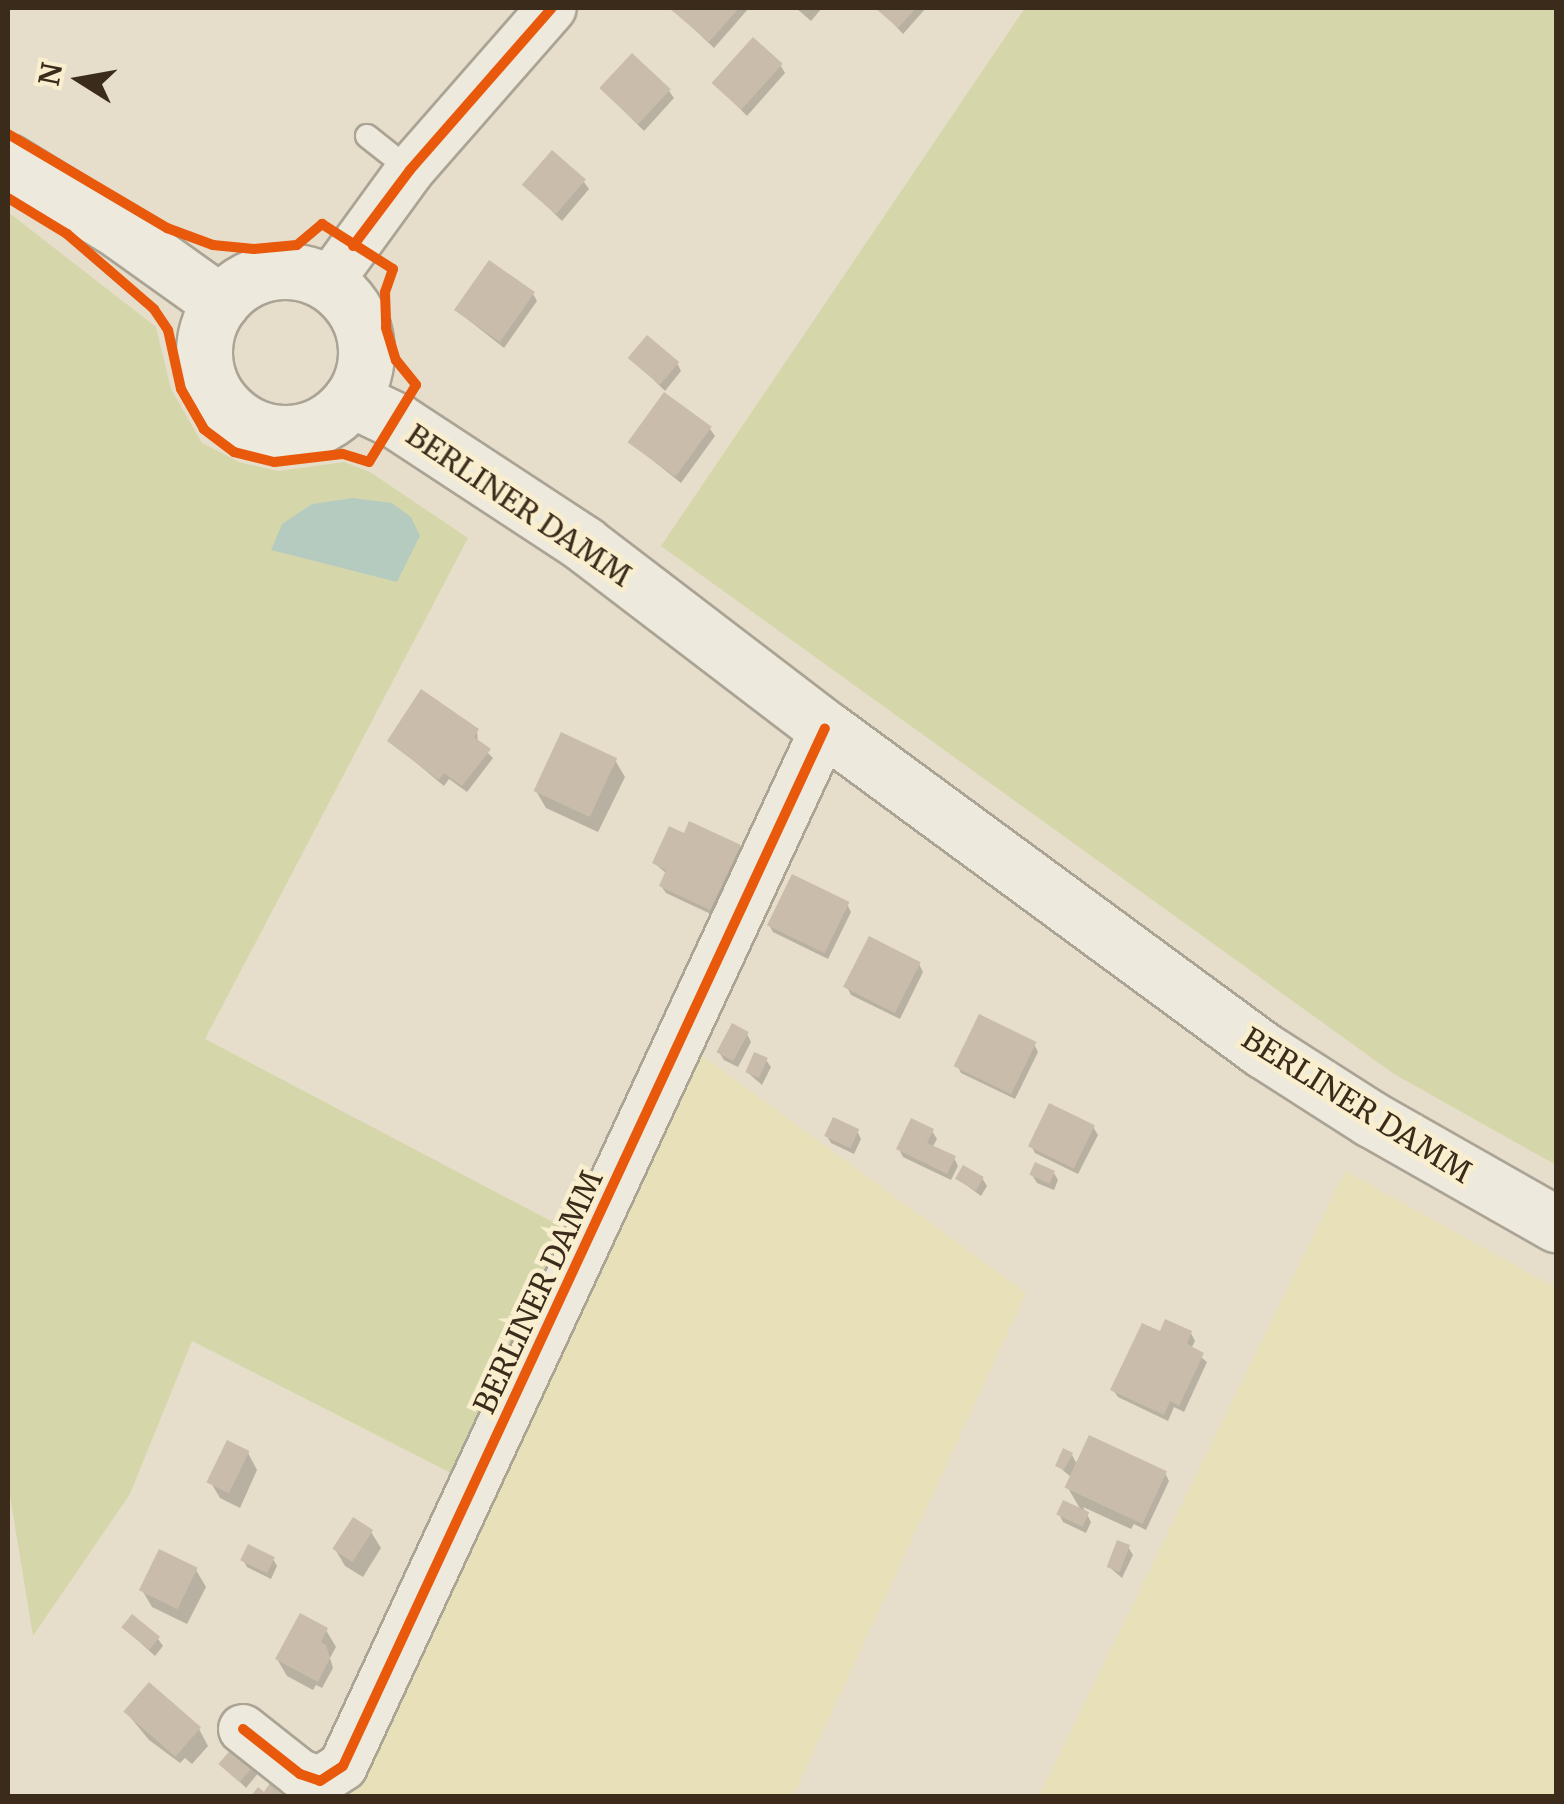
<!DOCTYPE html>
<style>
body{margin:0}
#map{position:relative;width:1564px;height:1804px;overflow:hidden;background:#e6deca;font-family:Merriweather,serif}
div>[style]{position:absolute}
.farmland>*{inset:0;background:#e8e0b9}
.green>*{inset:0;background:#d5d7ab}
.water>*{inset:0;background:#b6cbc0}
.shadow>*{inset:0;background:#0003}
.building>*{inset:0;background:#cabcaa;transform-origin:0 0}
.roads{filter:drop-shadow(2px 0 #aba394) drop-shadow(-2px 0 #aba394) drop-shadow(0 2px #aba394) drop-shadow(0 -2px #aba394)}
.lane>*{height:22px;margin:-11px;padding:0 11px;transform-origin:11px;border-radius:11px;background:#ede9dd}
.street>*{height:48px;margin:-24px;padding:0 24px;transform-origin:24px;border-radius:24px;background:#ede9dd}
.secondary>*{height:55px;margin:-27.5px;padding:0 27.5px;transform-origin:27.5px;border-radius:27.5px;background:#ede9dd}
.secondary>.ring{margin:-27.5px;padding:0;box-sizing:content-box;background:none;border:55px solid #ede9dd;border-radius:50%}
.cycleway>*{height:10px;margin:-5px;padding:0 5px;transform-origin:5px;border-radius:5px;background:#e8590c}
span{translate:-50% -50%;white-space:nowrap;text-align:center;line-height:1.15;-webkit-text-stroke:9px #f9eece;paint-order:stroke}
.street-label{font-size:30px;color:#3a2b1b}
.frame{position:absolute;inset:0;border:10px solid #3a2b1b;pointer-events:none}
.north{position:absolute;left:30px;top:30px;width:100px;height:100px;-webkit-text-stroke:8px #f9eece;paint-order:stroke;rotate:281deg;font-size:28px;font-weight:700;line-height:40px;text-align:center;color:#3a2b1b}
.north::after{content:'';display:block;margin:auto;width:35px;height:45px;background:#3a2b1b;clip-path:polygon(50% 0,100% 100%,50% 72%,0 100%)}
</style>
<div id="map">
<div class="farmland">
<i style="clip-path:polygon(685px 1043px,1026px 1293px,793px 1796px,347px 1796px)"></i>
<i style="clip-path:polygon(1345px 1171px,1556px 1288px,1556px 1796px,1039px 1796px)"></i>
</div>
<div class="green">
<i style="clip-path:polygon(1025px 8px,1556px 8px,1556px 1165px,1394px 1074px,661px 546px)"></i>
<i style="clip-path:polygon(8px 212px,156px 327px,171px 389px,202px 443px,239px 462px,278px 471px,344px 462px,370px 472px,468px 538px,205px 1039px,570px 1231px,451px 1473px,192px 1341px,130px 1494px,33px 1636px,8px 1484px)"></i>
</div>
<div class="water">
<i style="clip-path:polygon(353px 498px,392px 503px,411px 517px,420px 536px,397px 582px,271px 550px,282px 524px,312px 504px)"></i>
</div>
<div class="shadow">
<i style="clip-path:polygon(672px 8px,749px 8px,714px 48px)"></i>
<i style="clip-path:polygon(796px 8px,822px 8px,811px 21px)"></i>
<i style="clip-path:polygon(879px 8px,926px 8px,903px 34px)"></i>
<i style="clip-path:polygon(781px 66px,785px 73px,747px 116px,715px 83px)"></i>
<i style="clip-path:polygon(602px 89px,669px 91px,674px 98px,644px 131px)"></i>
<i style="clip-path:polygon(584px 182px,589px 189px,562px 221px,525px 185px)"></i>
<i style="clip-path:polygon(533px 294px,537px 301px,504px 348px,457px 311px)"></i>
<i style="clip-path:polygon(631px 358px,677px 363px,681px 371px,665px 391px)"></i>
<i style="clip-path:polygon(710px 429px,715px 436px,681px 483px,631px 443px)"></i>
<i style="clip-path:polygon(477px 731px,478px 743px,493px 758px,467px 792px,449px 779px,444px 786px,390px 741px)"></i>
<i style="clip-path:polygon(615px 760px,625px 777px,598px 832px,546px 808px,536px 791px)"></i>
<i style="clip-path:polygon(685px 836px,740px 847px,744px 854px,715px 916px,666px 893px,661px 886px,667px 874px,654px 863px)"></i>
<i style="clip-path:polygon(847px 904px,851px 912px,828px 959px,773px 932px,769px 925px)"></i>
<i style="clip-path:polygon(919px 964px,923px 972px,900px 1019px,851px 995px,847px 987px)"></i>
<i style="clip-path:polygon(747px 1034px,751px 1042px,738px 1067px,724px 1060px,719px 1052px)"></i>
<i style="clip-path:polygon(1034px 1044px,1038px 1052px,1015px 1099px,961px 1073px,957px 1065px)"></i>
<i style="clip-path:polygon(766px 1060px,771px 1067px,762px 1085px,747px 1072px)"></i>
<i style="clip-path:polygon(1093px 1127px,1098px 1135px,1078px 1174px,1035px 1153px,1031px 1145px)"></i>
<i style="clip-path:polygon(857px 1131px,861px 1139px,854px 1154px,831px 1143px,826px 1135px)"></i>
<i style="clip-path:polygon(932px 1131px,937px 1139px,932px 1148px,954px 1158px,958px 1166px,951px 1180px,903px 1157px,899px 1149px)"></i>
<i style="clip-path:polygon(1054px 1173px,1058px 1180px,1054px 1190px,1037px 1183px,1032px 1175px)"></i>
<i style="clip-path:polygon(982px 1178px,987px 1186px,981px 1196px,958px 1179px)"></i>
<i style="clip-path:polygon(1191px 1333px,1195px 1341px,1191px 1349px,1207px 1362px,1184px 1412px,1174px 1407px,1168px 1421px,1118px 1397px,1113px 1390px,1161px 1334px)"></i>
<i style="clip-path:polygon(248px 1453px,257px 1470px,240px 1508px,220px 1498px,210px 1481px)"></i>
<i style="clip-path:polygon(1072px 1455px,1078px 1466px,1165px 1473px,1169px 1481px,1146px 1530px,1134px 1524px,1131px 1529px,1083px 1507px,1091px 1522px,1086px 1533px,1063px 1522px,1059px 1514px,1082px 1512px,1068px 1488px,1072px 1478px,1058px 1466px)"></i>
<i style="clip-path:polygon(371px 1532px,381px 1548px,363px 1577px,345px 1566px,335px 1549px)"></i>
<i style="clip-path:polygon(1128px 1547px,1133px 1555px,1122px 1578px,1108px 1566px)"></i>
<i style="clip-path:polygon(273px 1559px,277px 1566px,271px 1579px,247px 1567px,243px 1560px)"></i>
<i style="clip-path:polygon(196px 1570px,206px 1587px,187px 1624px,152px 1607px,142px 1590px)"></i>
<i style="clip-path:polygon(124px 1628px,158px 1639px,163px 1646px,155px 1656px)"></i>
<i style="clip-path:polygon(326px 1630px,336px 1647px,330px 1658px,333px 1668px,322px 1688px,316px 1685px,313px 1690px,287px 1676px,277px 1659px)"></i>
<i style="clip-path:polygon(126px 1712px,199px 1729px,208px 1746px,192px 1764px,185px 1758px,180px 1763px,149px 1740px)"></i>
<i style="clip-path:polygon(222px 1764px,264px 1766px,246px 1788px)"></i>
</div>
<div class="building">
<i style="clip-path:polygon(669px 8px,739px 8px,709px 42px)"></i>
<i style="clip-path:polygon(875px 8px,916px 8px,898px 28px)"></i>
<i style="left:753px;top:37px;width:40px;height:62px;rotate:42deg"></i>
<i style="left:632px;top:53px;width:53px;height:48px;rotate:43deg"></i>
<i style="left:552px;top:150px;width:45px;height:46px;rotate:41deg"></i>
<i style="left:489px;top:260px;width:56px;height:61px;rotate:35deg"></i>
<i style="left:647px;top:335px;width:42px;height:30px;rotate:40deg"></i>
<i style="left:664px;top:392px;width:59px;height:62px;rotate:36deg"></i>
<i style="clip-path:polygon(421px 689px,479px 729px,474px 737px,491px 749px,462px 786px,444px 773px,439px 780px,387px 741px)"></i>
<i style="left:561px;top:732px;width:62px;height:65px;rotate:25deg"></i>
<i style="clip-path:polygon(689px 821px,741px 845px,710px 910px,659px 886px,666px 870px,652px 863px,669px 826px,684px 833px)"></i>
<i style="left:792px;top:874px;width:64px;height:57px;rotate:26deg"></i>
<i style="left:869px;top:936px;width:58px;height:57px;rotate:27deg"></i>
<i style="left:979px;top:1014px;width:64px;height:58px;rotate:26deg"></i>
<i style="left:732px;top:1023px;width:19px;height:33px;rotate:28deg"></i>
<i style="left:754px;top:1052px;width:15px;height:22px;rotate:23deg"></i>
<i style="left:1049px;top:1103px;width:51px;height:48px;rotate:26deg"></i>
<i style="left:833px;top:1117px;width:29px;height:21px;rotate:25deg"></i>
<i style="clip-path:polygon(911px 1118px,934px 1129px,927px 1143px,956px 1156px,947px 1174px,896px 1149px)"></i>
<i style="left:1035px;top:1162px;width:22px;height:14px;rotate:24deg"></i>
<i style="left:963px;top:1165px;width:24px;height:16px;rotate:30deg"></i>
<i style="clip-path:polygon(1165px 1319px,1192px 1331px,1187px 1344px,1204px 1353px,1179px 1406px,1170px 1401px,1164px 1415px,1110px 1390px,1142px 1323px,1160px 1331px)"></i>
<i style="left:1089px;top:1435px;width:86px;height:58px;rotate:25deg"></i>
<i style="left:227px;top:1440px;width:25px;height:47px;rotate:26deg"></i>
<i style="clip-path:polygon(1063px 1448px,1073px 1453px,1064px 1470px,1055px 1466px)"></i>
<i style="left:1063px;top:1500px;width:29px;height:16px;rotate:25deg"></i>
<i style="left:353px;top:1517px;width:24px;height:38px;rotate:33deg"></i>
<i style="left:1117px;top:1540px;width:14px;height:29px;rotate:21deg"></i>
<i style="left:248px;top:1544px;width:30px;height:18px;rotate:26deg"></i>
<i style="left:159px;top:1549px;width:43px;height:46px;rotate:26deg"></i>
<i style="clip-path:polygon(300px 1613px,328px 1628px,321px 1642px,326px 1645px,330px 1658px,318px 1682px,275px 1659px)"></i>
<i style="left:132px;top:1614px;width:36px;height:17px;rotate:39deg"></i>
<i style="left:149px;top:1682px;width:69px;height:39px;rotate:41deg"></i>
<i style="left:240px;top:1739px;width:28px;height:33px;rotate:41deg"></i>
<i style="clip-path:polygon(276px 1774px,294px 1786px,287px 1796px,251px 1796px,258px 1787px,264px 1792px)"></i>
</div>
<div class="roads">
<div class="lane">
<i style="left:367px;top:136px;width:55px;rotate:38.3deg"></i>
</div>
<div class="street">
<i style="left:328px;top:283px;width:140px;rotate:-54deg"></i>
<i style="left:410px;top:170px;width:215px;rotate:-48.8deg"></i>
<i style="left:243px;top:1729px;width:73px;rotate:38.3deg"></i>
<i style="left:300px;top:1774px;width:21px;rotate:19deg"></i>
<i style="left:320px;top:1781px;width:27px;rotate:-33deg"></i>
<i style="left:343px;top:1766px;width:1144px;rotate:-65.09deg"></i>
</div>
<div class="secondary">
<i style="left:8px;top:162px;width:132px;rotate:31.6deg"></i>
<i style="left:120px;top:231px;width:124px;rotate:35.5deg"></i>
<i class="ring" style="left:204px;top:271px;width:107px;height:107px"></i>
<i style="left:351px;top:399px;width:51px;rotate:25.6deg"></i>
<i style="left:397px;top:421px;width:224px;rotate:33.3deg"></i>
<i style="left:584px;top:544px;width:308px;rotate:37.4deg"></i>
<i style="left:829px;top:731px;width:539px;rotate:36.32deg"></i>
<i style="left:1263px;top:1050px;width:128px;rotate:32.6deg"></i>
<i style="left:1371px;top:1119px;width:213px;rotate:29.6deg"></i>
</div>
</div>
<div class="cycleway">
<i style="left:8px;top:134px;width:185px;rotate:30.6deg"></i>
<i style="left:167px;top:228px;width:49px;rotate:20.3deg"></i>
<i style="left:213px;top:245px;width:41px;rotate:5.6deg"></i>
<i style="left:254px;top:249px;width:43px;rotate:-5.3deg"></i>
<i style="left:297px;top:245px;width:33px;rotate:-40deg"></i>
<i style="left:322px;top:224px;width:84px;rotate:32.4deg"></i>
<i style="left:393px;top:269px;width:24px;rotate:109deg"></i>
<i style="left:385px;top:292px;width:36px;rotate:88deg"></i>
<i style="left:386px;top:328px;width:34px;rotate:73deg"></i>
<i style="left:396px;top:360px;width:32px;rotate:51deg"></i>
<i style="left:416px;top:385px;width:90px;rotate:121.4deg"></i>
<i style="left:369px;top:462px;width:28px;rotate:-163deg"></i>
<i style="left:342px;top:454px;width:68px;rotate:173.3deg"></i>
<i style="left:274px;top:462px;width:41px;rotate:-166deg"></i>
<i style="left:234px;top:452px;width:38px;rotate:-143deg"></i>
<i style="left:204px;top:429px;width:46px;rotate:-119.9deg"></i>
<i style="left:181px;top:389px;width:60px;rotate:-102.4deg"></i>
<i style="left:168px;top:330px;width:25px;rotate:-124deg"></i>
<i style="left:154px;top:309px;width:115px;rotate:-139.2deg"></i>
<i style="left:67px;top:234px;width:69px;rotate:-148.6deg"></i>
<i style="left:353px;top:246px;width:95px;rotate:-53.1deg"></i>
<i style="left:410px;top:170px;width:215px;rotate:-48.8deg"></i>
<i style="left:243px;top:1729px;width:73px;rotate:38.3deg"></i>
<i style="left:300px;top:1774px;width:21px;rotate:19deg"></i>
<i style="left:320px;top:1781px;width:27px;rotate:-33deg"></i>
<i style="left:343px;top:1766px;width:1144px;rotate:-65.09deg"></i>
</div>
<div class="street-label">
<span style="left:519px;top:505px;rotate:34deg">BERLINER DAMM</span>
<span style="left:1357px;top:1105px;rotate:32deg">BERLINER DAMM</span>
<span style="left:538px;top:1292px;rotate:-65deg">BERLINER DAMM</span>
</div>
<div class="frame"></div>
<div class="north">N</div>
</div>
